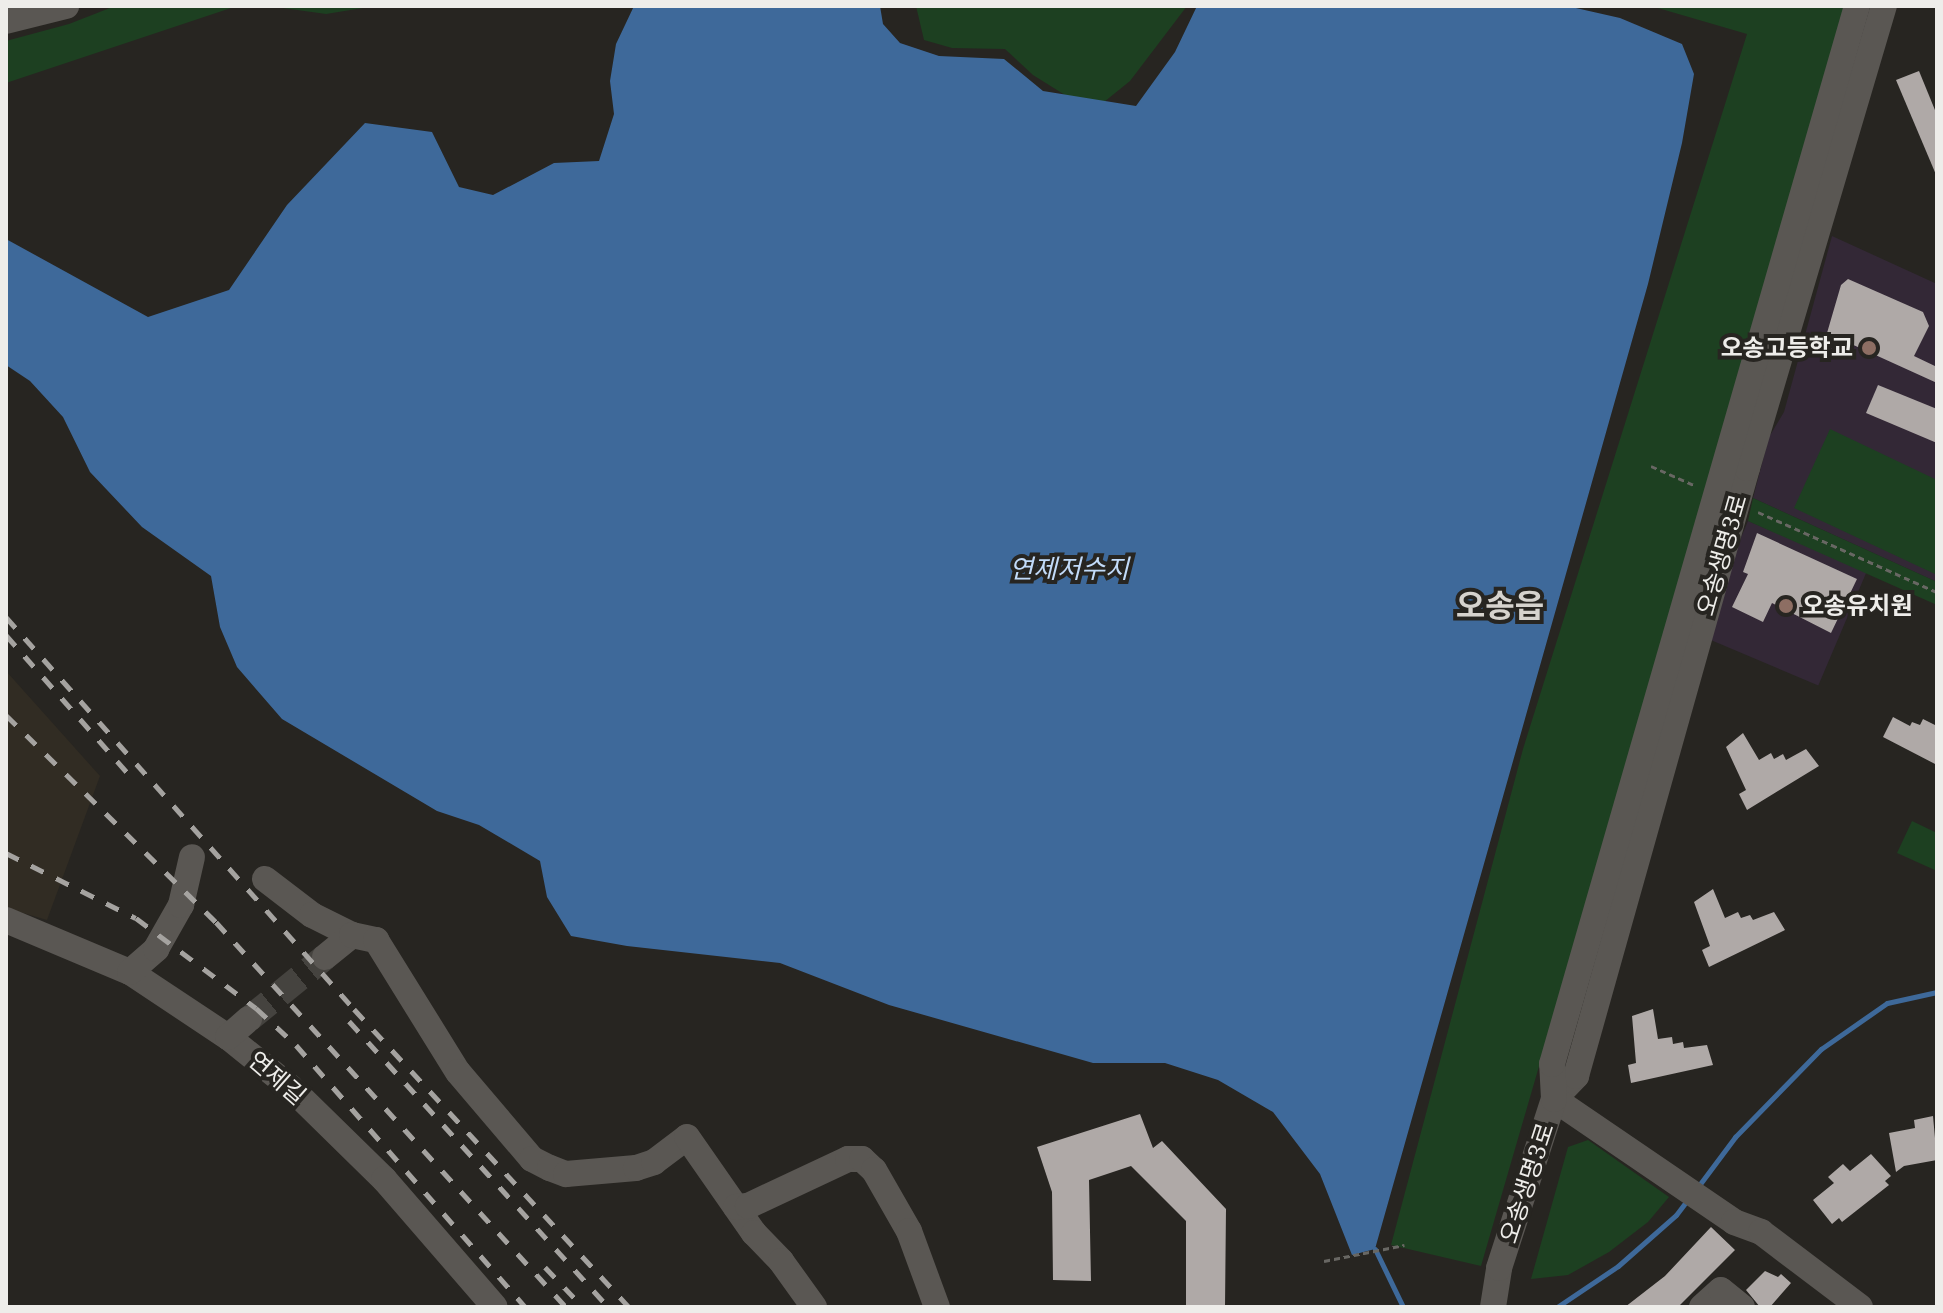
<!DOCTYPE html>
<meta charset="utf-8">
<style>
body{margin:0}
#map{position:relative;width:1943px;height:1313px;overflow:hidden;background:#272521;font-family:"IBM Plex Serif","Noto Sans KR",serif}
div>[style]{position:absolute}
.built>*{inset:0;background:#312c23}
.education>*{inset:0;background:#332836;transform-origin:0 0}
.green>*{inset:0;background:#1d4021}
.water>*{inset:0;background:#3e699a}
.stream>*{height:5px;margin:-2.5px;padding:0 2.5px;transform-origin:2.5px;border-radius:2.5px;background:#3e699a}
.building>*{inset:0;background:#afa9a7}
.minor-tunnel>*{height:26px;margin-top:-13px;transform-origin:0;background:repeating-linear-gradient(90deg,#45433f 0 26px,transparent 0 39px)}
.path>*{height:3px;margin-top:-1.5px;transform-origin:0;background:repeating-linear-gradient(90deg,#686763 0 6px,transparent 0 10px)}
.minor>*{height:26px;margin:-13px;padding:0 13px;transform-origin:13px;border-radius:13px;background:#5a5753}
.rail>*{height:5px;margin-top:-2.5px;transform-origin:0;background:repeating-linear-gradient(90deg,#a5a3a0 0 14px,transparent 0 28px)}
.dots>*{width:22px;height:22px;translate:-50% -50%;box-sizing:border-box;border:4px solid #272521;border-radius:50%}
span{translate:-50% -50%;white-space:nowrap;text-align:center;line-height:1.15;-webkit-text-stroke:8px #272521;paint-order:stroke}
.poi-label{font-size:24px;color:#eeedea;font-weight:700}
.right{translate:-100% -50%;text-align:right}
.left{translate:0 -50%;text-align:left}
.street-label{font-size:24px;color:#eeedea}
.water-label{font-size:26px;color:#c2dbf9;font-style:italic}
.district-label{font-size:32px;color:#d6d3ce;font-weight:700}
.frame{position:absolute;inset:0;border:8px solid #eeedea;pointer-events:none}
</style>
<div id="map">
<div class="built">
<i style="clip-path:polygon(6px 671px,100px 776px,47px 920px,6px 908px)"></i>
</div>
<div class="education">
<i style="clip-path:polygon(1832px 236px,1937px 284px,1937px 582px,1753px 498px,1769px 437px,1784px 412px)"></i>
<i style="left:1748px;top:521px;width:129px;height:124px;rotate:23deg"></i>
</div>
<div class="green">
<i style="clip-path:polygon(115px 6px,237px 6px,6px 83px,6px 41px,69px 24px)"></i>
<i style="clip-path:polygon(269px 6px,375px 6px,326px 14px)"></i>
<i style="clip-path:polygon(916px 6px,1187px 6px,1130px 81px,1104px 102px,1065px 95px,1033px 75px,1005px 49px,952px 48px,924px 40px)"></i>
<i style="clip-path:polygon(1651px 6px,1847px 6px,1481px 1266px,1391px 1245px,1523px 749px,1747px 34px)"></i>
<i style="clip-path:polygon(1830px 429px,1937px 480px,1937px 575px,1794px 508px)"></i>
<i style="clip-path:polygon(1753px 498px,1937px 582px,1937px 605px,1748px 521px)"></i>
<i style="clip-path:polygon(1912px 821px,1937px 833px,1937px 871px,1897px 853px)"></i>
<i style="clip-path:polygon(1588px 1140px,1669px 1197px,1648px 1222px,1609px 1252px,1568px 1275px,1531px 1279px,1568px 1147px)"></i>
</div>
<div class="water">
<i style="clip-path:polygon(634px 6px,880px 6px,883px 24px,900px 43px,939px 56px,1004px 59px,1043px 91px,1136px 106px,1175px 52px,1197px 6px,1567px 6px,1620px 18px,1682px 44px,1694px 74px,1682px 143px,1648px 284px,1375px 1249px,1352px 1255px,1320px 1174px,1273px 1112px,1218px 1080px,1165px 1063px,1093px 1063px,889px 1005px,780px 963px,627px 946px,571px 936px,547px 897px,540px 861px,479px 825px,437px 811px,282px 719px,237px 667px,220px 627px,211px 576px,142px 527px,90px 472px,63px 417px,30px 381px,6px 365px,6px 239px,148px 317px,229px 290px,287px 205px,365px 123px,432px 132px,459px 187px,493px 195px,554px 163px,599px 161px,614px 114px,610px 81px,616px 44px)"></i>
</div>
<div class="stream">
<i style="left:1697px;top:1188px;width:64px;rotate:-53.3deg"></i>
<i style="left:1735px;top:1137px;width:123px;rotate:-45.7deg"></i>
<i style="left:1821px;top:1049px;width:80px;rotate:-34.9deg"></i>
<i style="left:1887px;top:1003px;width:51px;rotate:-12.4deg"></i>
<i style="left:1375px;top:1249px;width:64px;rotate:64.2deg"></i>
<i style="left:1557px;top:1307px;width:73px;rotate:-33.9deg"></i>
<i style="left:1618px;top:1266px;width:77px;rotate:-41.3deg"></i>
<i style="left:1676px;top:1215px;width:20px;rotate:-53deg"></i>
</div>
<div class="building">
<i style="clip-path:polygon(1919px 71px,1937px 115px,1937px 177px,1896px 80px)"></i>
<i style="clip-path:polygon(1848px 279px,1923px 312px,1929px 326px,1914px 356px,1937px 367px,1937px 383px,1827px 333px,1841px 285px)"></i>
<i style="clip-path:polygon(1878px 385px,1937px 409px,1937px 443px,1866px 413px)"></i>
<i style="clip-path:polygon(1757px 533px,1857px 579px,1831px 633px,1772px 603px,1763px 622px,1732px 607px,1748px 574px,1743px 572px)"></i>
<i style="clip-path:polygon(1893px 717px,1910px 726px,1912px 722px,1920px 725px,1923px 719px,1937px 726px,1937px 765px,1883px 737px)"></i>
<i style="clip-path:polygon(1743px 733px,1759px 760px,1771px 753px,1774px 759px,1783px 754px,1786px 760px,1806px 749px,1819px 766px,1747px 810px,1739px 794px,1746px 790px,1726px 747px)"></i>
<i style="clip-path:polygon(1713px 889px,1725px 918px,1738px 912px,1741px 918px,1750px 915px,1753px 920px,1774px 912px,1785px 930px,1709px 967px,1702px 950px,1710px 946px,1694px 902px)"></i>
<i style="clip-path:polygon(1653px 1009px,1658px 1039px,1672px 1037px,1673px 1044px,1683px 1042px,1684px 1048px,1707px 1045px,1713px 1065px,1631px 1083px,1628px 1065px,1636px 1063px,1632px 1016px)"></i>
<i style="clip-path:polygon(1140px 1114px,1153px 1148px,1162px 1141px,1226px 1209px,1225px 1307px,1186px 1307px,1186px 1221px,1131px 1166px,1089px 1180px,1091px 1281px,1053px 1280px,1052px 1192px,1037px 1147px)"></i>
<i style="clip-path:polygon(1933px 1116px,1937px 1160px,1904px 1166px,1896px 1172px,1889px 1133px,1915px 1128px,1914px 1120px)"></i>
<i style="clip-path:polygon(1871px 1154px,1891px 1176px,1885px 1181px,1889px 1185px,1842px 1222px,1839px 1218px,1832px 1224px,1813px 1200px,1834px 1183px,1828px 1177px,1843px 1164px,1850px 1171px)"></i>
<i style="clip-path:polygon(1711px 1227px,1735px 1250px,1678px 1307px,1625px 1307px,1665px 1276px)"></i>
<i style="clip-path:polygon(1765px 1271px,1778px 1277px,1781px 1274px,1791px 1283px,1770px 1307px,1760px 1307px,1746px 1290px)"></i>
</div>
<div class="minor-tunnel">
<i style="left:249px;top:1019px;width:98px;rotate:-39.2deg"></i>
</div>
<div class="path">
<i style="left:1651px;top:466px;width:49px;rotate:24deg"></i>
<i style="left:1758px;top:512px;width:196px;rotate:24.1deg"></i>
<i style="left:1324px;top:1261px;width:82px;rotate:-11.3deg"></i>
</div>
<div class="minor">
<i style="left:6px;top:21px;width:62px;rotate:-14deg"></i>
<i style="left:265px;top:879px;width:59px;rotate:37.5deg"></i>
<i style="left:312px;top:915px;width:45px;rotate:26.6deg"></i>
<i style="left:6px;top:920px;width:134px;rotate:22.8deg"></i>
<i style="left:130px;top:972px;width:118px;rotate:33.6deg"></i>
<i style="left:228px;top:1037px;width:80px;rotate:38.9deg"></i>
<i style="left:290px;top:1087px;width:132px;rotate:44.4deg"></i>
<i style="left:384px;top:1179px;width:169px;rotate:49.1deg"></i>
<i style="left:325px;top:957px;width:35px;rotate:-39deg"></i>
<i style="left:352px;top:935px;width:25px;rotate:12deg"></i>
<i style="left:376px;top:940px;width:155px;rotate:58.2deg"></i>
<i style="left:458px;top:1072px;width:114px;rotate:49.6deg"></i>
<i style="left:532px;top:1159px;width:20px;rotate:27deg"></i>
<i style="left:550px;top:1168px;width:17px;rotate:21deg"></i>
<i style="left:566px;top:1174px;width:70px;rotate:-4.9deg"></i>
<i style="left:636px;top:1168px;width:19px;rotate:-18deg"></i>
<i style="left:654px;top:1162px;width:41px;rotate:-37.1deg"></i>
<i style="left:687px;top:1137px;width:117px;rotate:55.1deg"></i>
<i style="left:754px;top:1233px;width:39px;rotate:46deg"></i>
<i style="left:781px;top:1261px;width:57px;rotate:54.3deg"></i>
<i style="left:130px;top:972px;width:35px;rotate:-41deg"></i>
<i style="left:156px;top:949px;width:51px;rotate:-60.4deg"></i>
<i style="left:181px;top:905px;width:49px;rotate:-77.1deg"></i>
<i style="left:228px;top:1037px;width:28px;rotate:-41deg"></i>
<i style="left:1554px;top:1099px;width:32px;rotate:-46deg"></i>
<i style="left:1576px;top:1076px;width:632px;rotate:-74.29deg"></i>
<i style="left:1747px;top:468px;width:482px;rotate:-73.5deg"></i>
<i style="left:1554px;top:1099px;width:218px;rotate:34.3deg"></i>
<i style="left:1734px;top:1222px;width:29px;rotate:20deg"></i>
<i style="left:1761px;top:1232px;width:124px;rotate:37.1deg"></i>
<i style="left:736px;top:1207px;width:12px;rotate:-5deg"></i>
<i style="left:748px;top:1206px;width:110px;rotate:-25.2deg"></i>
<i style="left:848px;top:1159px;width:14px"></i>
<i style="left:862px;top:1159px;width:16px;rotate:43deg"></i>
<i style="left:874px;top:1170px;width:70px;rotate:60.2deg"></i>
<i style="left:909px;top:1231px;width:81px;rotate:69.8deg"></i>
<i style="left:1493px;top:1307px;width:39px;rotate:-81deg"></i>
<i style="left:1499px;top:1268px;width:178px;rotate:-72deg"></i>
<i style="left:1554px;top:1099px;width:35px;rotate:-93deg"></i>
<i style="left:1552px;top:1064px;width:1101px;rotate:-73.92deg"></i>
<i style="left:1702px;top:1307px;width:25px;rotate:-42deg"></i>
<i style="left:1721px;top:1290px;width:27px;rotate:39deg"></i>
</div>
<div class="rail">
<i style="left:6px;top:617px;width:524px;rotate:48.4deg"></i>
<i style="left:354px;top:1009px;width:405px;rotate:47.3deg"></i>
<i style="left:6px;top:635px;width:192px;rotate:48.6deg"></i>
<i style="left:6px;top:715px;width:295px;rotate:44.6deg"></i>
<i style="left:216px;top:922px;width:520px;rotate:47.73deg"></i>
<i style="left:6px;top:853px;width:145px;rotate:26.6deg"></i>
<i style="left:136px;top:918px;width:150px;rotate:36.9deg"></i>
<i style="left:256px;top:1008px;width:54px;rotate:42.8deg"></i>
<i style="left:296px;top:1045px;width:348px;rotate:48.8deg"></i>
<i style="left:349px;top:1021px;width:386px;rotate:47.8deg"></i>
<i style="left:545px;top:1267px;width:55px;rotate:46.5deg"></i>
</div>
<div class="dots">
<i style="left:1869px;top:348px;background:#8d6e63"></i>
<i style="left:1786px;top:606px;background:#8d6e63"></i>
</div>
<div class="poi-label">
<span class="right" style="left:1853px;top:348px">오송고등학교</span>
<span class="left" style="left:1802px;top:606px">오송유치원</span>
</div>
<div class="street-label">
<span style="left:1722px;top:555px;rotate:-74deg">오송생명3로</span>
<span style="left:277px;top:1078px;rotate:41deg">연제길</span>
<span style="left:1527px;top:1183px;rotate:-72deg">오송생명3로</span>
</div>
<div class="water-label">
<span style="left:1069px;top:569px">연제저수지</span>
</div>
<div class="district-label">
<span style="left:1500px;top:605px">오송읍</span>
</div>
<div class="frame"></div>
</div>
